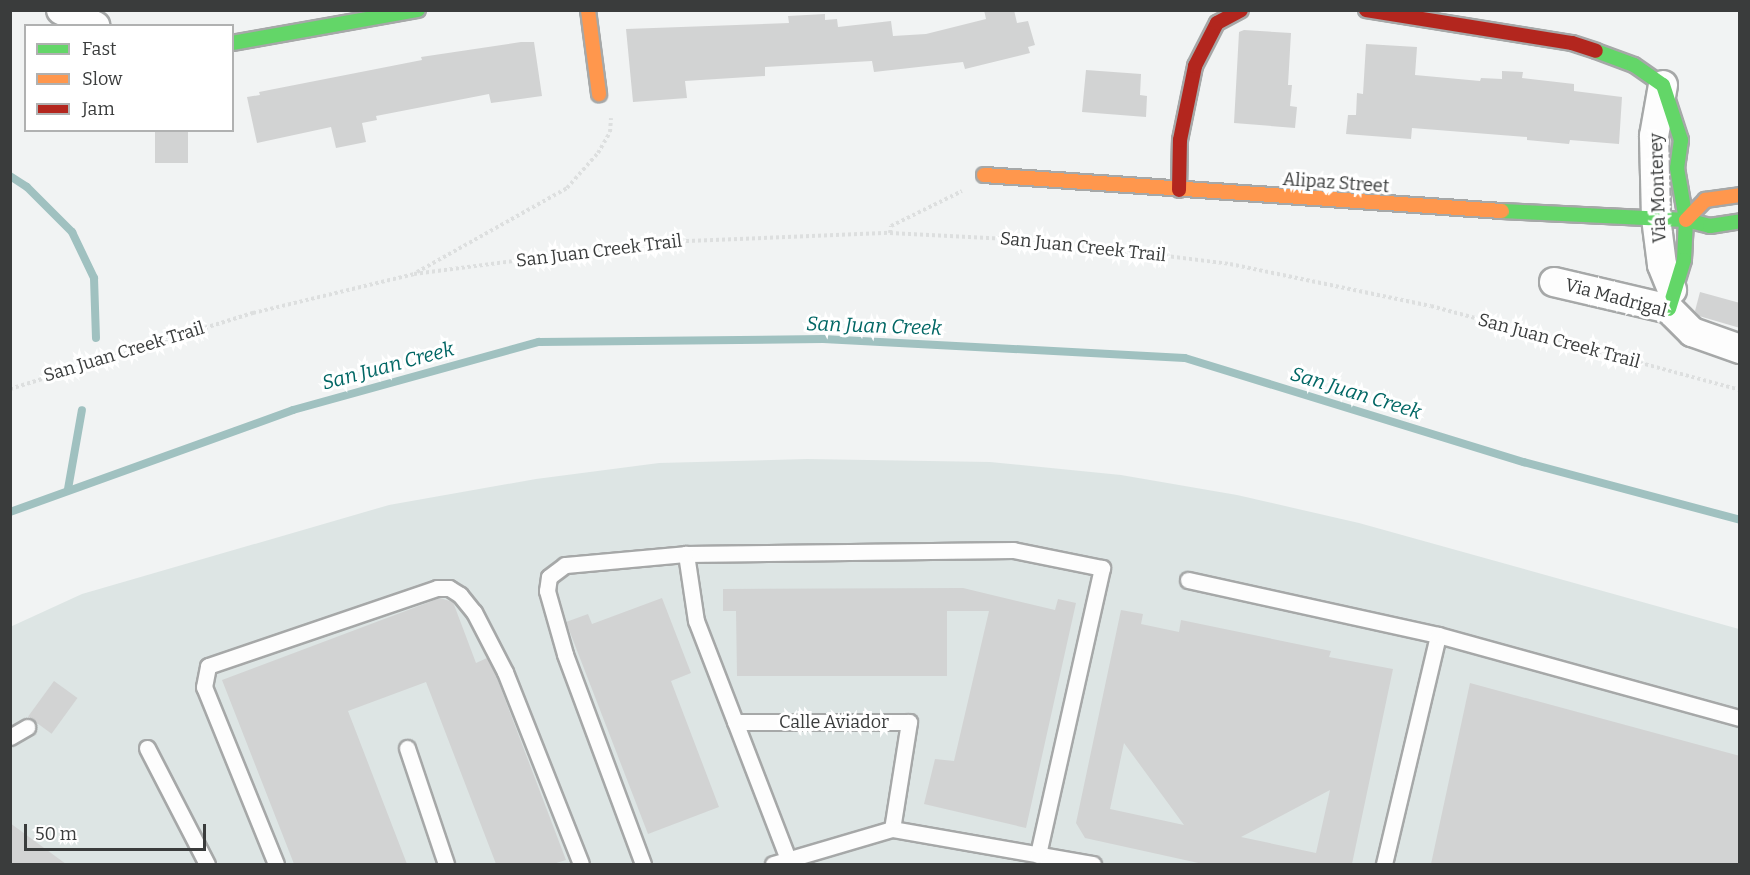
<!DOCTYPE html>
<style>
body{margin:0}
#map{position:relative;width:1750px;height:875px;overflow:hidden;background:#f1f3f3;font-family:Bitter,serif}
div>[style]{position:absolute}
.built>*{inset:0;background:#dde5e4}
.stream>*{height:8px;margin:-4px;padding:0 4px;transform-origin:4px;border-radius:4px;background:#a0c1c0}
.building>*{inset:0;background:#d2d3d3;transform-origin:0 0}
.path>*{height:4px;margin-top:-2px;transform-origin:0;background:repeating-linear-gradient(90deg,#dddfdf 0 3px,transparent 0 6px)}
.roads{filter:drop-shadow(2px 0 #a6a8a8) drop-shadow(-2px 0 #a6a8a8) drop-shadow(0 2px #a6a8a8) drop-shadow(0 -2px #a6a8a8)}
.lane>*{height:15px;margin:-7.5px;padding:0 7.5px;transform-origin:7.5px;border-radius:7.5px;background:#fdfdfd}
.street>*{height:28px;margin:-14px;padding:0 14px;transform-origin:14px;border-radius:14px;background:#fdfdfd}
.fast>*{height:14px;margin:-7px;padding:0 7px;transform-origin:7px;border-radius:7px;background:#63d668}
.slow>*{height:14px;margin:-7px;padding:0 7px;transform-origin:7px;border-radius:7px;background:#ff974d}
.jam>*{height:14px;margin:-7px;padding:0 7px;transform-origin:7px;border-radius:7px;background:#b3261e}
span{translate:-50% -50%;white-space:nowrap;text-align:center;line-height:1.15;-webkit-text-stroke:6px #fff;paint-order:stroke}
.street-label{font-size:18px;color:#3a3c3c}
.water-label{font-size:20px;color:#006664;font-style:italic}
.frame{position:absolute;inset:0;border:12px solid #3a3c3c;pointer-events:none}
.legend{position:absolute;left:24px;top:24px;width:210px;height:108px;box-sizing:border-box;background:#fff;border:2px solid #b0b1b1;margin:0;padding:8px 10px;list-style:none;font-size:18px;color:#3a3c3c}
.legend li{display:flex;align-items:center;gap:12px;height:30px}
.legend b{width:30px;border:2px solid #b0b1b1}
.scale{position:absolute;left:24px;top:824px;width:182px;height:27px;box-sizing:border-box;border:3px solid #3a3c3c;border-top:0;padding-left:8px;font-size:18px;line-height:21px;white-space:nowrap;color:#3a3c3c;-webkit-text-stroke:4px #fff;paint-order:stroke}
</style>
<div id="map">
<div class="built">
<i style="clip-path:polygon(807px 459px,990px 462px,1121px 475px,1237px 495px,1359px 523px,1739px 629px,1739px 864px,11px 864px,10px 627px,82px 594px,389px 505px,536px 479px,659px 463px)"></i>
</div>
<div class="stream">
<i style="left:10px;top:176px;width:20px;rotate:33deg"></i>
<i style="left:27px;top:187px;width:64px;rotate:45deg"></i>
<i style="left:72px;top:232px;width:51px;rotate:64.4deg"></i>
<i style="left:94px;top:278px;width:60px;rotate:88.1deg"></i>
<i style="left:68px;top:489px;width:80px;rotate:-80deg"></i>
<i style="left:10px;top:512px;width:301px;rotate:-19.8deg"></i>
<i style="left:293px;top:410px;width:255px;rotate:-15.5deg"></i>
<i style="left:539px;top:342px;width:284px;rotate:-0.6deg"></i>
<i style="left:823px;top:339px;width:362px;rotate:3deg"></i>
<i style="left:1185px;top:358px;width:355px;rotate:17.1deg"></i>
<i style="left:1524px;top:462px;width:224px;rotate:15deg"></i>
</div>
<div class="building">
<i style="clip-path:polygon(984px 10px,1014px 10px,1017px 23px,1028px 21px,1035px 45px,1028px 47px,1030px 53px,965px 69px,963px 62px,874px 72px,872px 61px,765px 67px,765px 76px,685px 81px,687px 98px,633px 102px,626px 29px,789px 23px,788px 16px,825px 14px,825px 20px,837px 19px,838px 27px,891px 21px,893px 36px,926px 34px,986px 19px)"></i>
<i style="clip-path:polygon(1244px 30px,1291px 33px,1288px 85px,1292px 85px,1290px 106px,1297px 107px,1295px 128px,1234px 123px,1239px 32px)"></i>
<i style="clip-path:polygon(521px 42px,534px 42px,542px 96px,491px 103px,489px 94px,376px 116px,377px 120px,362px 123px,366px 142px,336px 148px,331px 127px,257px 143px,247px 97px,260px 95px,259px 92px,422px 60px,421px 57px)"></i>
<i style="clip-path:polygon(1366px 44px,1417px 47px,1415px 75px,1480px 81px,1481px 78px,1502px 79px,1502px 71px,1523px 72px,1522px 78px,1574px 84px,1574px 91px,1622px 97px,1619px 144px,1570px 140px,1569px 144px,1527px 140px,1527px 137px,1412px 128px,1411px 139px,1346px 134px,1348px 115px,1356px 115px,1357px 93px,1363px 94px)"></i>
<i style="clip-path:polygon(1086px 70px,1141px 74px,1140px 95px,1147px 96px,1146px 117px,1082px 112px)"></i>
<i style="left:155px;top:130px;width:33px;height:33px"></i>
<i style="clip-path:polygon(1700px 292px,1740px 303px,1740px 328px,1699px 316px,1695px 311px)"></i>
<i style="clip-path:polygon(963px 588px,1055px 610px,1058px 599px,1076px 603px,1026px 828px,924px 804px,935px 759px,954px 761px,989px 611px,947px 611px,947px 676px,737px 676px,736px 611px,723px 611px,723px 589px)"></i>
<i style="clip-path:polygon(440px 598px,453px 602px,476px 663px,487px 658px,495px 673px,566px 860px,553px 864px,496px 864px,426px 682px,348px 711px,407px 864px,294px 864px,222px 680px)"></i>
<i style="clip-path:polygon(662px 598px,691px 673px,671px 681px,719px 807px,648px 834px,566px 622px,588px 614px,592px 624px)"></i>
<i style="clip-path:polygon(evenodd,1121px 610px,1143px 614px,1141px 624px,1179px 632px,1181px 620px,1331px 651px,1329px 657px,1393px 669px,1352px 864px,1203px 864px,1085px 838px,1076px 823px,1121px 610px,1124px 743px,1184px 825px,1110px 809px,1124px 743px,1121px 610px,1330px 790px,1316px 853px,1241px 837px,1330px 790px)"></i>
<i style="left:54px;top:681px;width:29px;height:44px;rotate:36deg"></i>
<i style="clip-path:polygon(1470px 683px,1740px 756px,1740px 864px,1431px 864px)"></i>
<i style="clip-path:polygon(10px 823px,66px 864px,10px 864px)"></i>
</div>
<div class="path">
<i style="left:890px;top:233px;width:7px;rotate:-82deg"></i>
<i style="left:891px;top:226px;width:79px;rotate:-26.2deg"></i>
<i style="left:417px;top:272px;width:172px;rotate:-29.2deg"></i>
<i style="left:567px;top:188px;width:47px;rotate:-48.5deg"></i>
<i style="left:598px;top:153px;width:24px;rotate:-60deg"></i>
<i style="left:610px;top:132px;width:14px;rotate:-86deg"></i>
<i style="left:10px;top:389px;width:255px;rotate:-17.4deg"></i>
<i style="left:253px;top:313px;width:166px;rotate:-13.6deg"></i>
<i style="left:414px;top:274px;width:250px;rotate:-7.4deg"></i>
<i style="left:662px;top:242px;width:228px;rotate:-2.3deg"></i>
<i style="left:890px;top:233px;width:156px;rotate:2.9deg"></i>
<i style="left:1046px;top:241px;width:185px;rotate:7.1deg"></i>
<i style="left:1230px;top:264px;width:205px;rotate:11.8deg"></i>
<i style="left:1431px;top:306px;width:320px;rotate:15.2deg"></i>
</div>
<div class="roads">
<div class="lane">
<i style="left:1188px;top:580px;width:256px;rotate:12.4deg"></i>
<i style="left:735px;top:722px;width:174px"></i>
<i style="left:909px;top:722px;width:108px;rotate:99deg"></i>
<i style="left:892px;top:829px;width:204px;rotate:9.9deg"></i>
<i style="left:10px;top:737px;width:20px;rotate:-30deg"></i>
<i style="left:147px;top:748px;width:131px;rotate:62.7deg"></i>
<i style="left:407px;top:748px;width:122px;rotate:71.4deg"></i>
<i style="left:788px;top:859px;width:255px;rotate:-111.1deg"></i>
<i style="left:696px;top:621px;width:68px;rotate:-98.5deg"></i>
<i style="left:686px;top:554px;width:327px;rotate:-0.7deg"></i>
<i style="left:1013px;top:550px;width:91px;rotate:11.4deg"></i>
<i style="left:1102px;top:568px;width:294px;rotate:102.6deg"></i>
<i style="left:276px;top:864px;width:191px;rotate:-112.1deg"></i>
<i style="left:204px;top:687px;width:21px;rotate:-79deg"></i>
<i style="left:208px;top:666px;width:242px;rotate:-18.8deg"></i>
<i style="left:437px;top:588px;width:12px"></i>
<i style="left:449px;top:588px;width:13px;rotate:32deg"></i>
<i style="left:460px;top:595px;width:22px;rotate:51deg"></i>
<i style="left:474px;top:612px;width:68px;rotate:62.7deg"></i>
<i style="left:505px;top:672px;width:206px;rotate:68.4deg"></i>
<i style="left:643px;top:864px;width:224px;rotate:-110.4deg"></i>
<i style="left:565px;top:654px;width:66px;rotate:-105.9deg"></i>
<i style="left:547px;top:591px;width:14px;rotate:-82deg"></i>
<i style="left:549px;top:577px;width:20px;rotate:-37deg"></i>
<i style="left:565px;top:565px;width:121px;rotate:-5.2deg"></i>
<i style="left:773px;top:864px;width:124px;rotate:-16.4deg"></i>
<i style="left:1384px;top:864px;width:235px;rotate:-76.7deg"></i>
<i style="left:1438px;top:635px;width:313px;rotate:15.4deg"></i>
</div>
<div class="street">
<i style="left:61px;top:10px;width:38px;rotate:25deg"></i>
<i style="left:1663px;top:85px;width:52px;rotate:100deg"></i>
<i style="left:1654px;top:136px;width:82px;rotate:88.6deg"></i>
<i style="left:1656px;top:218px;width:47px;rotate:82.7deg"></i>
<i style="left:1662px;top:265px;width:27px;rotate:68deg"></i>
<i style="left:1554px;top:282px;width:118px;rotate:13.2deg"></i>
<i style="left:1669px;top:309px;width:33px;rotate:45deg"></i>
<i style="left:1692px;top:332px;width:51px;rotate:19.5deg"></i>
</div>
<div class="fast">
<i style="left:232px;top:43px;width:189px;rotate:-10.1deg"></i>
<i style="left:1596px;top:51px;width:40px;rotate:20.2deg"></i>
<i style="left:1634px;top:65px;width:35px;rotate:35deg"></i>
<i style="left:1663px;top:85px;width:58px;rotate:71.9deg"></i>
<i style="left:1681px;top:140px;width:28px;rotate:98deg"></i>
<i style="left:1677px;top:168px;width:53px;rotate:80.2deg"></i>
<i style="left:1686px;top:220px;width:40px;rotate:92.9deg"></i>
<i style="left:1684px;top:260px;width:51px;rotate:107deg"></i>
<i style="left:1502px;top:211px;width:184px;rotate:2.8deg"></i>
<i style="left:1686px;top:220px;width:25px;rotate:14deg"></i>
<i style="left:1710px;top:226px;width:30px;rotate:-9deg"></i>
</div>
<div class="slow">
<i style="left:588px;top:10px;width:85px;rotate:82.5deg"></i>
<i style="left:984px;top:175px;width:519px;rotate:3.98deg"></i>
<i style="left:1686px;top:220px;width:28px;rotate:-46deg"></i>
<i style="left:1705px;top:200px;width:35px;rotate:-8deg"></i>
</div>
<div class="jam">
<i style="left:1366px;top:10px;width:209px;rotate:9.1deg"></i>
<i style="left:1572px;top:43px;width:25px;rotate:18deg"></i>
<i style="left:1179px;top:190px;width:50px;rotate:-88.9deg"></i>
<i style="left:1180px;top:140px;width:76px;rotate:-78.5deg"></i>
<i style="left:1195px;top:66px;width:48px;rotate:-62.9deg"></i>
<i style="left:1217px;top:23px;width:27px;rotate:-28deg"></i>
</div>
</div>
<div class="street-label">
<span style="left:1336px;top:183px;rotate:4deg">Alipaz Street</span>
<span style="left:1658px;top:188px;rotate:-92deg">Via Monterey</span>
<span style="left:1083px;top:247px;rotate:6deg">San Juan Creek Trail</span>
<span style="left:599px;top:251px;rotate:-7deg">San Juan Creek Trail</span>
<span style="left:1616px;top:298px;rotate:15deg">Via Madrigal</span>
<span style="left:1559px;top:341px;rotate:15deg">San Juan Creek Trail</span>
<span style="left:124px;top:352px;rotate:-17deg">San Juan Creek Trail</span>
<span style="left:834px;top:722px">Calle Aviador</span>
</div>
<div class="water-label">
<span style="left:874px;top:326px;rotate:2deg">San Juan Creek</span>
<span style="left:388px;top:366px;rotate:-15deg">San Juan Creek</span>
<span style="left:1356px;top:393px;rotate:17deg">San Juan Creek</span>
</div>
<div class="frame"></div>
<ul class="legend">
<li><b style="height:8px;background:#63d668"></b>Fast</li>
<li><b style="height:8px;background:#ff974d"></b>Slow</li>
<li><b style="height:8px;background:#b3261e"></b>Jam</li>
</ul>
<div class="scale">50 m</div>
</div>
